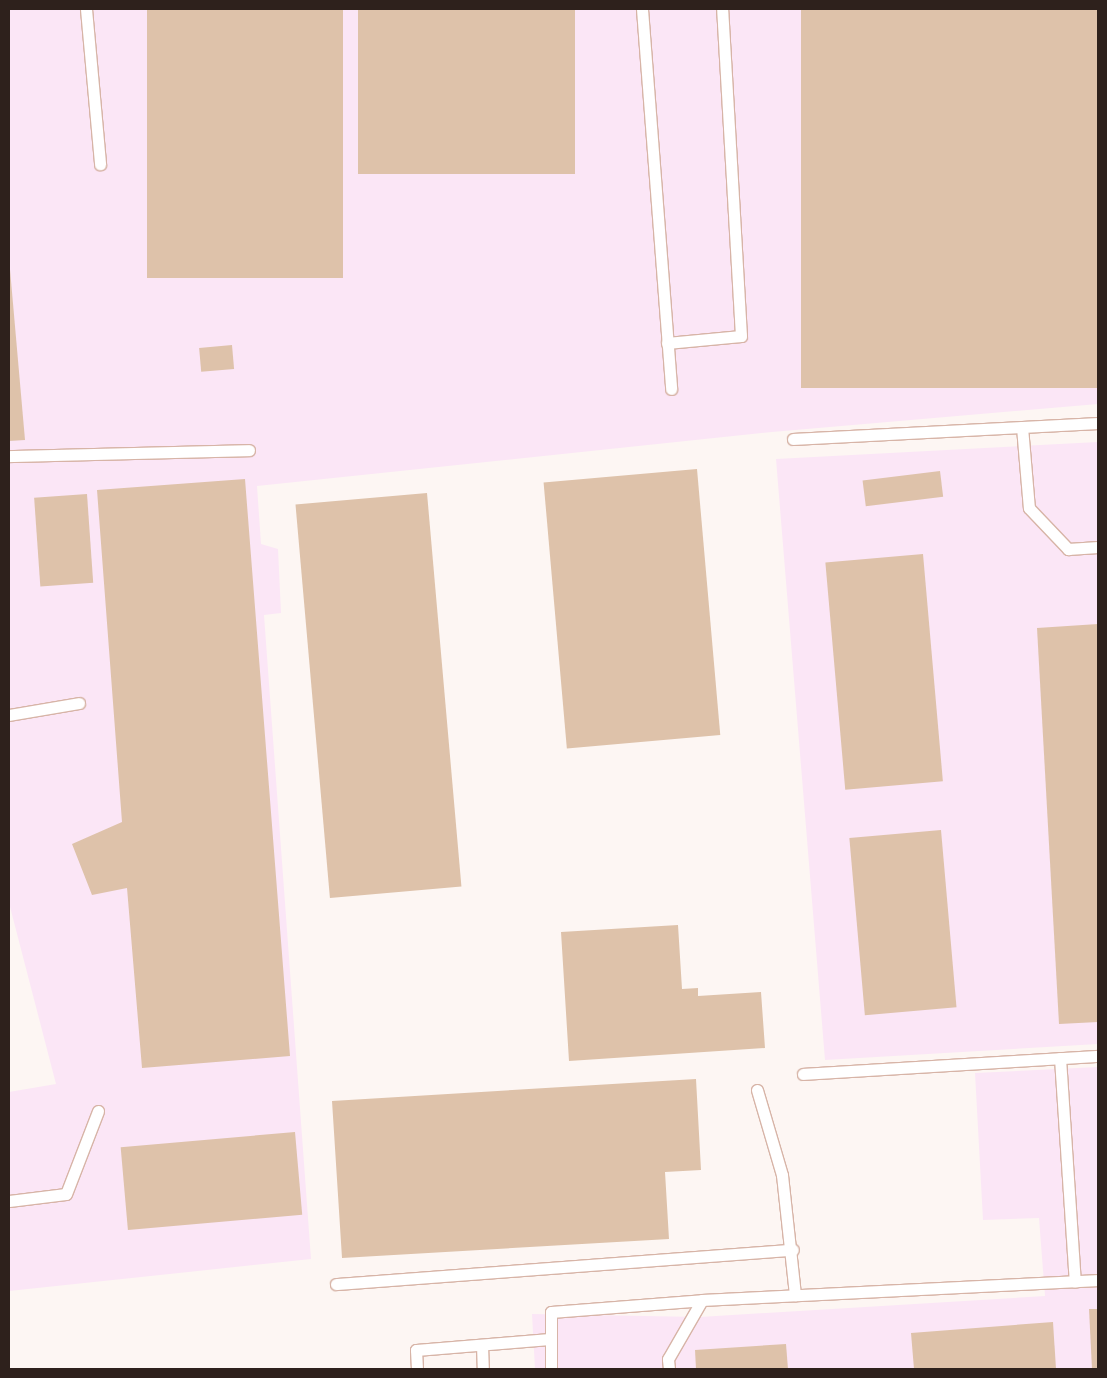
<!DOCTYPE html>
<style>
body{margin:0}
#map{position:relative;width:1107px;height:1378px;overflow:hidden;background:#fdf6f3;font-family:"DejaVu Sans",sans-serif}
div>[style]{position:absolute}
.industrial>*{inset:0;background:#fbe6f6}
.building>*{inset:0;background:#dec2aa;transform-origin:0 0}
.roads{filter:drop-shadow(1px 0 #d7b4a7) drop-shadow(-1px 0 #d7b4a7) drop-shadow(0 1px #d7b4a7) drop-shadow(0 -1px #d7b4a7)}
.lane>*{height:11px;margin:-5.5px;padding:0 5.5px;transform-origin:5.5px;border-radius:5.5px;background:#fff}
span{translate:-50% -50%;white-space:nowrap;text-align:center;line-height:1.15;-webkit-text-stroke:4px #fff;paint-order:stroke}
.frame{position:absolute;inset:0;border:10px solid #2e211c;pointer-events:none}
</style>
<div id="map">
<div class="industrial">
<i style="clip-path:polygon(9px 9px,1098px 9px,1098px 404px,772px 432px,257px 486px,261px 544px,278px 549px,281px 613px,264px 615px,311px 1259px,9px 1291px,9px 1092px,56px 1084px,9px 903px)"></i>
<i style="clip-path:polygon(1098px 442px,1098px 1044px,825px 1060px,776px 459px)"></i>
<i style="clip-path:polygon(1098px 1067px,1098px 1369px,535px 1369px,532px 1314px,700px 1317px,1045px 1296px,1039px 1218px,983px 1220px,975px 1073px)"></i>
</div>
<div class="building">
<i style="left:147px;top:9px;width:196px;height:269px"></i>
<i style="left:358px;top:9px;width:217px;height:165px"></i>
<i style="left:801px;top:9px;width:297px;height:379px"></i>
<i style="clip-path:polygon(9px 258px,25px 440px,9px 441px)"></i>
<i style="left:232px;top:345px;width:24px;height:33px;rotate:85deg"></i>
<i style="left:697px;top:469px;width:267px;height:154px;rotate:85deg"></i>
<i style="left:940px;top:471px;width:26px;height:78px;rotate:83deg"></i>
<i style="clip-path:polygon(245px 479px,290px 1056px,142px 1068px,127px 888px,92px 895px,72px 844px,122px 822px,97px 490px)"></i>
<i style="left:427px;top:493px;width:395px;height:132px;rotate:85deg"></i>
<i style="left:87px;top:494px;width:89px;height:53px;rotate:86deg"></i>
<i style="left:923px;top:554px;width:228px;height:98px;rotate:85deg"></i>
<i style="clip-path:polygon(1098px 624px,1098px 1022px,1059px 1024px,1037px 628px)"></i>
<i style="left:941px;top:830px;width:178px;height:92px;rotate:85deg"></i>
<i style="clip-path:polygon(678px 925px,682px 989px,698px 988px,698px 996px,761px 992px,765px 1048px,569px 1061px,561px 932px)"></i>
<i style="clip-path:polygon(696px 1079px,701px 1170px,665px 1172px,669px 1239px,342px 1258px,332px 1101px)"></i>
<i style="left:295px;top:1132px;width:83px;height:175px;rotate:85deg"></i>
<i style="clip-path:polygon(1089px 1309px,1098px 1309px,1098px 1369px,1092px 1369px)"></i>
<i style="clip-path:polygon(1053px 1322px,1056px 1369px,914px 1369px,911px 1333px)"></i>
<i style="clip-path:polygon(786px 1344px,788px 1369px,696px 1369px,695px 1350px)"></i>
</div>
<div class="roads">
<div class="lane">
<i style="left:86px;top:9px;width:156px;rotate:84.8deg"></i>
<i style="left:642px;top:9px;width:381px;rotate:85.6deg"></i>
<i style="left:667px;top:343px;width:74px;rotate:-5.4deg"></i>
<i style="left:741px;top:336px;width:328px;rotate:-93.3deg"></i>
<i style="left:1022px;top:427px;width:81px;rotate:85.1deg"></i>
<i style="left:1029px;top:508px;width:57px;rotate:46.4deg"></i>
<i style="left:1068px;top:549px;width:30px;rotate:-4deg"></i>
<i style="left:793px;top:439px;width:305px;rotate:-3deg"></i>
<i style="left:9px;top:456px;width:240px;rotate:-1.4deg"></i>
<i style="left:9px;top:715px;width:71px;rotate:-9.7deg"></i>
<i style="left:1060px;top:1058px;width:224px;rotate:86.2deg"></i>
<i style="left:803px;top:1074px;width:296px;rotate:-3.5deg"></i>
<i style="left:757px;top:1090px;width:89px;rotate:73.6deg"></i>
<i style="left:782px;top:1175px;width:121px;rotate:83.8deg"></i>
<i style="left:9px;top:1201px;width:57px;rotate:-7deg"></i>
<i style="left:66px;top:1194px;width:89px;rotate:-68.9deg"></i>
<i style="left:336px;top:1284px;width:458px;rotate:-4.3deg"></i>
<i style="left:482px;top:1345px;width:24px;rotate:88deg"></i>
<i style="left:417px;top:1369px;width:19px;rotate:-93deg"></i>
<i style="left:416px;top:1350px;width:134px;rotate:-4.7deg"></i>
<i style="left:551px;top:1369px;width:57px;rotate:-90deg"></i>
<i style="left:551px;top:1312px;width:151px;rotate:-4.5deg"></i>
<i style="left:669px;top:1369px;width:10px;rotate:-96deg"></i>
<i style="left:668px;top:1359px;width:68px;rotate:-60deg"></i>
<i style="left:702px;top:1300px;width:397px;rotate:-2.9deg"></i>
</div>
</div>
<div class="frame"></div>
</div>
